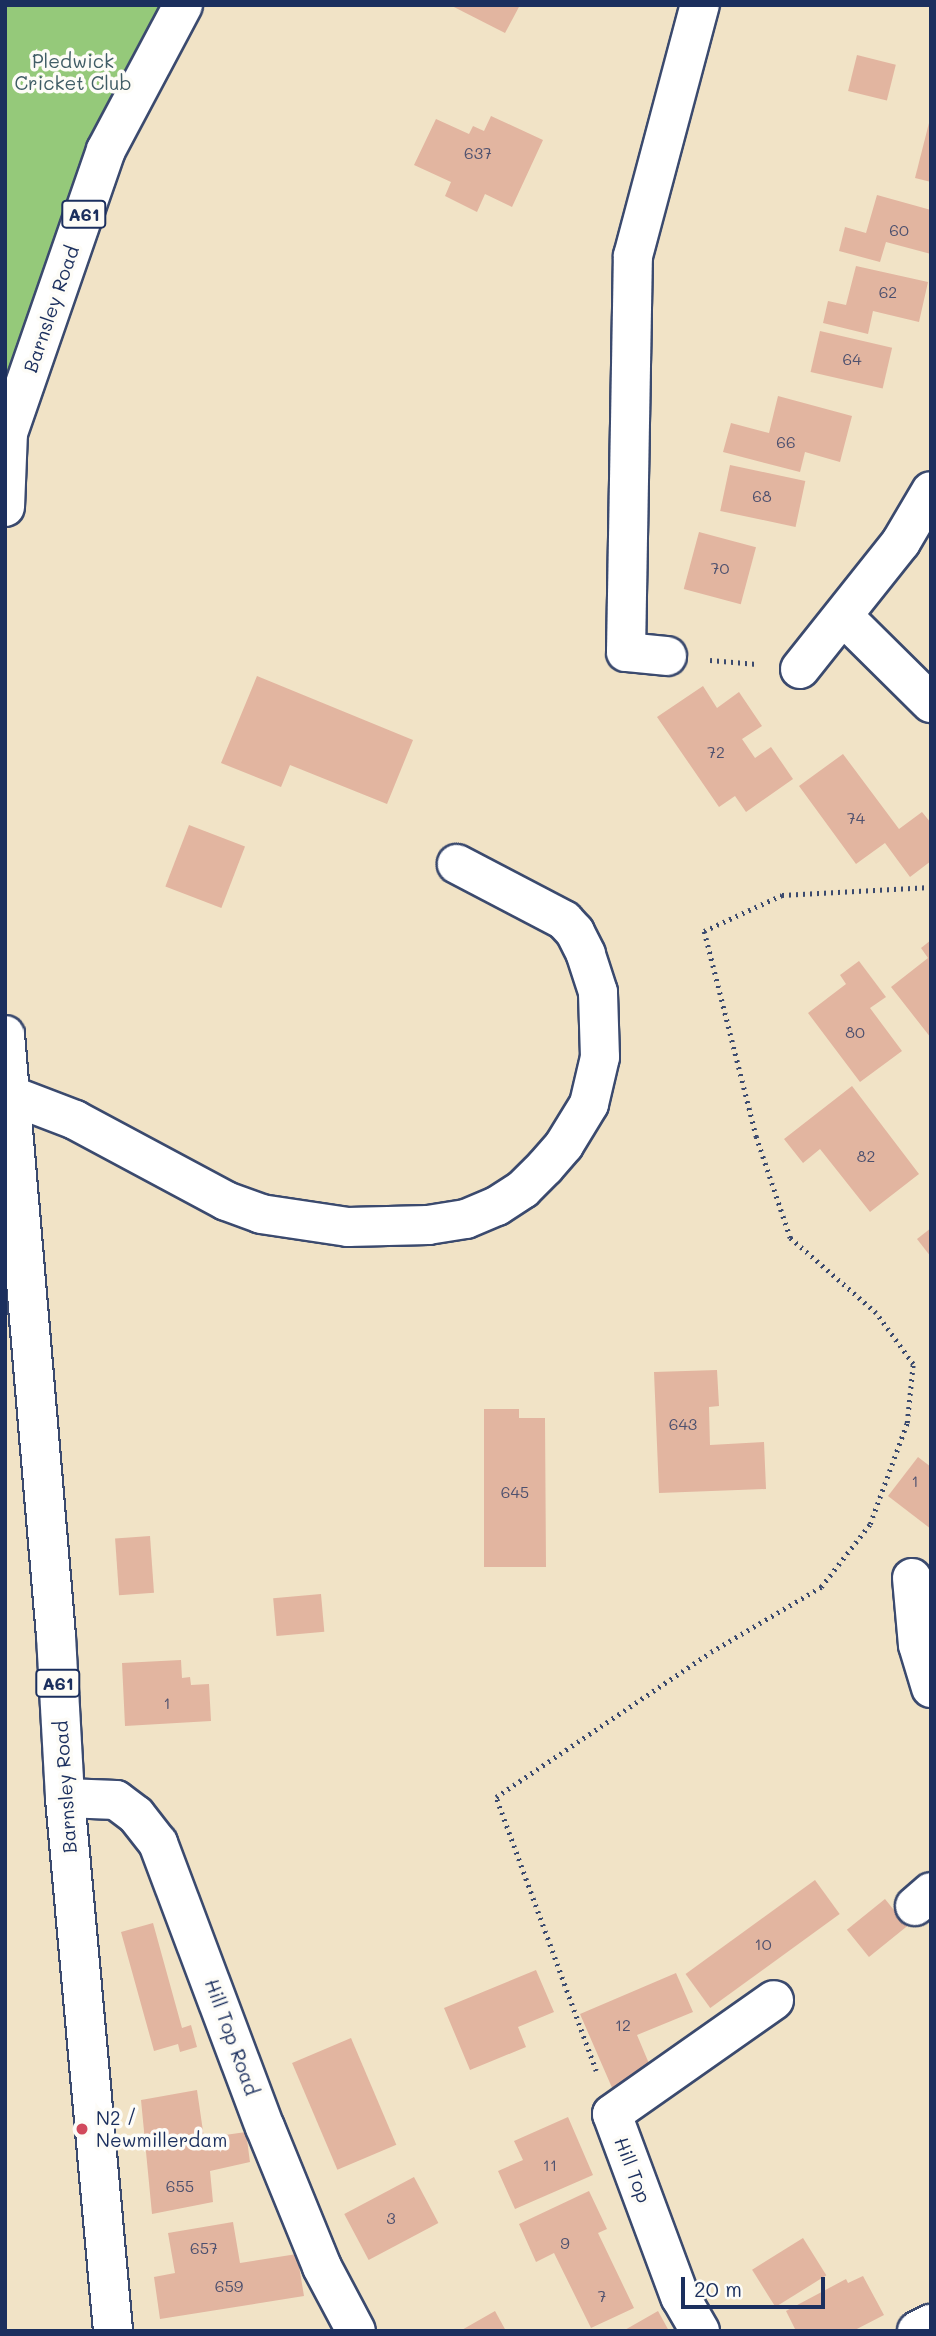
<!DOCTYPE html>
<style>
body{margin:0}
#map{position:relative;width:936px;height:2336px;overflow:hidden;background:#f1e3c6;font-family:Mali,sans-serif}
div>[style]{position:absolute}
.green>*{inset:0;background:#95c97a}
.building>*{inset:0;background:#e2b5a0;transform-origin:0 0}
.path>*{height:4.5px;margin-top:-2.25px;transform-origin:0;background:repeating-linear-gradient(90deg,#3b4a6e 0 2px,transparent 0 7px)}
.roads{filter:drop-shadow(2px 0 #3b4a6e) drop-shadow(-2px 0 #3b4a6e) drop-shadow(0 2px #3b4a6e) drop-shadow(0 -2px #3b4a6e)}
.minor>*{height:38px;margin:-19px;padding:0 19px;transform-origin:19px;border-radius:19px;background:#fff}
.major>*{height:38px;margin:-19px;padding:0 19px;transform-origin:19px;border-radius:19px;background:#fff}
.dots>*{width:19px;height:19px;translate:-50% -50%;box-sizing:border-box;border:4px solid #fdfcf7;border-radius:50%}
span{translate:-50% -50%;white-space:nowrap;text-align:center;line-height:1.15;-webkit-text-stroke:7px #fdfcf7;paint-order:stroke}
.number-label{font-size:16px;color:#4d506e}
.number-label span{-webkit-text-stroke-width:0}
.shield-label span{padding:2px 5px;background:#fdfcf7;border:2px solid;border-radius:5px;-webkit-text-stroke-width:0}
.shield-label{font-size:18px;color:#1b2f5e;font-weight:700}
.park-label{font-size:19px;color:#405d66}
.street-label{font-size:19px;color:#1b2f5e}
.poi-label{font-size:19px;color:#1b2f5e}
.left{translate:0 -50%;text-align:left}
.frame{position:absolute;inset:0;border:7px solid #1b2f5e;pointer-events:none}
.scale{position:absolute;left:681px;top:2277px;width:144px;height:32px;box-sizing:border-box;border:4px solid #1b2f5e;border-top:0;padding-left:9px;font-size:21px;line-height:24px;white-space:nowrap;color:#1b2f5e;-webkit-text-stroke:5px #fdfcf7;paint-order:stroke}
</style>
<div id="map">
<div class="green">
<i style="clip-path:polygon(5px 5px,183px 5px,5px 438px)"></i>
</div>
<div class="building">
<i style="clip-path:polygon(450px 5px,520px 5px,505px 33px)"></i>
<i style="left:857px;top:55px;width:40px;height:37px;rotate:14deg"></i>
<i style="clip-path:polygon(491px 116px,543px 140px,512px 207px,485px 194px,477px 212px,445px 196px,451px 182px,414px 165px,436px 119px,469px 134px,473px 126px,484px 131px)"></i>
<i style="clip-path:polygon(930px 119px,931px 120px,931px 182px,915px 178px)"></i>
<i style="clip-path:polygon(877px 195px,931px 210px,931px 254px,886px 242px,880px 262px,839px 251px,845px 227px,866px 233px)"></i>
<i style="clip-path:polygon(856px 266px,928px 282px,919px 322px,873px 311px,868px 334px,823px 323px,828px 301px,846px 305px)"></i>
<i style="left:820px;top:331px;width:74px;height:42px;rotate:13deg"></i>
<i style="clip-path:polygon(778px 396px,852px 416px,840px 462px,805px 452px,800px 472px,723px 452px,731px 423px,769px 433px)"></i>
<i style="left:730px;top:465px;width:77px;height:47px;rotate:12deg"></i>
<i style="left:699px;top:532px;width:59px;height:59px;rotate:15deg"></i>
<i style="clip-path:polygon(257px 676px,413px 740px,387px 804px,290px 765px,281px 787px,221px 763px)"></i>
<i style="clip-path:polygon(703px 686px,717px 708px,739px 692px,762px 726px,742px 739px,755px 758px,771px 747px,793px 779px,746px 812px,735px 796px,719px 807px,657px 717px)"></i>
<i style="clip-path:polygon(843px 754px,899px 829px,922px 812px,931px 823px,931px 861px,910px 877px,885px 843px,856px 864px,799px 786px)"></i>
<i style="left:189px;top:825px;width:60px;height:66px;rotate:21deg"></i>
<i style="clip-path:polygon(931px 940px,931px 1038px,891px 987px,928px 958px,921px 948px)"></i>
<i style="clip-path:polygon(859px 961px,886px 997px,870px 1008px,902px 1051px,860px 1082px,808px 1013px,846px 984px,840px 975px)"></i>
<i style="clip-path:polygon(852px 1086px,919px 1174px,870px 1212px,820px 1149px,803px 1163px,784px 1139px)"></i>
<i style="clip-path:polygon(931px 1228px,931px 1257px,917px 1239px)"></i>
<i style="clip-path:polygon(717px 1370px,719px 1406px,709px 1407px,710px 1445px,764px 1442px,766px 1489px,659px 1493px,654px 1372px)"></i>
<i style="clip-path:polygon(484px 1409px,519px 1409px,519px 1418px,545px 1418px,546px 1567px,484px 1567px)"></i>
<i style="clip-path:polygon(918px 1457px,931px 1467px,931px 1529px,888px 1496px)"></i>
<i style="left:150px;top:1536px;width:57px;height:35px;rotate:86deg"></i>
<i style="left:321px;top:1594px;width:38px;height:48px;rotate:85deg"></i>
<i style="clip-path:polygon(181px 1660px,182px 1678px,190px 1677px,191px 1685px,209px 1684px,211px 1721px,125px 1726px,122px 1663px)"></i>
<i style="left:815px;top:1880px;width:42px;height:160px;rotate:54deg"></i>
<i style="left:885px;top:1899px;width:35px;height:49px;rotate:51deg"></i>
<i style="clip-path:polygon(153px 1923px,182px 2028px,191px 2025px,197px 2047px,180px 2052px,178px 2044px,154px 2051px,121px 1932px)"></i>
<i style="clip-path:polygon(536px 1970px,554px 2012px,518px 2027px,526px 2047px,470px 2070px,444px 2008px)"></i>
<i style="clip-path:polygon(676px 1973px,693px 2012px,637px 2035px,653px 2073px,613px 2090px,580px 2014px)"></i>
<i style="left:351px;top:2038px;width:116px;height:64px;rotate:67deg"></i>
<i style="clip-path:polygon(197px 2090px,204px 2138px,246px 2132px,250px 2162px,210px 2171px,213px 2202px,152px 2214px,141px 2100px)"></i>
<i style="clip-path:polygon(568px 2117px,593px 2175px,515px 2209px,498px 2171px,523px 2160px,514px 2141px)"></i>
<i style="left:414px;top:2177px;width:52px;height:79px;rotate:62deg"></i>
<i style="clip-path:polygon(589px 2191px,607px 2229px,598px 2233px,634px 2308px,591px 2328px,554px 2253px,536px 2262px,519px 2224px)"></i>
<i style="clip-path:polygon(233px 2222px,240px 2263px,297px 2254px,304px 2296px,160px 2319px,154px 2277px,175px 2273px,168px 2233px)"></i>
<i style="left:803px;top:2238px;width:44px;height:60px;rotate:58deg"></i>
<i style="clip-path:polygon(863px 2276px,884px 2315px,853px 2331px,796px 2331px,786px 2311px,846px 2279px,848px 2283px)"></i>
<i style="clip-path:polygon(495px 2311px,506px 2331px,460px 2331px)"></i>
<i style="clip-path:polygon(658px 2311px,669px 2331px,623px 2331px)"></i>
</div>
<div class="path">
<i style="left:710px;top:660px;width:47px;rotate:4.9deg"></i>
<i style="left:596px;top:2071px;width:292px;rotate:-110.1deg"></i>
<i style="left:496px;top:1797px;width:259px;rotate:-34deg"></i>
<i style="left:711px;top:1652px;width:128px;rotate:-30.6deg"></i>
<i style="left:821px;top:1587px;width:80px;rotate:-52.1deg"></i>
<i style="left:870px;top:1524px;width:108px;rotate:-69.9deg"></i>
<i style="left:907px;top:1423px;width:59px;rotate:-84.2deg"></i>
<i style="left:913px;top:1364px;width:63px;rotate:-126deg"></i>
<i style="left:876px;top:1313px;width:114px;rotate:-138.9deg"></i>
<i style="left:790px;top:1238px;width:107px;rotate:-108.6deg"></i>
<i style="left:756px;top:1137px;width:212px;rotate:-104.2deg"></i>
<i style="left:704px;top:931px;width:86px;rotate:-24.8deg"></i>
<i style="left:782px;top:895px;width:149px;rotate:-3.1deg"></i>
</div>
<div class="roads">
<div class="minor">
<i style="left:843px;top:616px;width:124px;rotate:44.7deg"></i>
<i style="left:667px;top:656px;width:41px;rotate:-174.4deg"></i>
<i style="left:626px;top:652px;width:396px;rotate:-89deg"></i>
<i style="left:633px;top:256px;width:260px;rotate:-75.1deg"></i>
<i style="left:800px;top:669px;width:162px;rotate:-51.5deg"></i>
<i style="left:901px;top:542px;width:59px;rotate:-59.5deg"></i>
<i style="left:10px;top:1095px;width:70px;rotate:21deg"></i>
<i style="left:75px;top:1120px;width:171px;rotate:28.2deg"></i>
<i style="left:226px;top:1201px;width:37px;rotate:20deg"></i>
<i style="left:261px;top:1214px;width:88px;rotate:8.5deg"></i>
<i style="left:348px;top:1227px;width:80px;rotate:-1.4deg"></i>
<i style="left:428px;top:1225px;width:38px;rotate:-9deg"></i>
<i style="left:466px;top:1219px;width:34px;rotate:-23deg"></i>
<i style="left:497px;top:1206px;width:31px;rotate:-33deg"></i>
<i style="left:523px;top:1189px;width:31px;rotate:-45deg"></i>
<i style="left:545px;top:1167px;width:29px;rotate:-49deg"></i>
<i style="left:564px;top:1145px;width:48px;rotate:-58.6deg"></i>
<i style="left:589px;top:1104px;width:48px;rotate:-76.8deg"></i>
<i style="left:600px;top:1057px;width:65px;rotate:-91.8deg"></i>
<i style="left:598px;top:992px;width:40px;rotate:-108deg"></i>
<i style="left:586px;top:954px;width:25px;rotate:-117deg"></i>
<i style="left:575px;top:932px;width:16px;rotate:-133deg"></i>
<i style="left:564px;top:920px;width:121px;rotate:-152.4deg"></i>
<i style="left:912px;top:1578px;width:67px;rotate:84.9deg"></i>
<i style="left:918px;top:1645px;width:45px;rotate:73.2deg"></i>
<i style="left:65px;top:1798px;width:51px;rotate:2.2deg"></i>
<i style="left:116px;top:1800px;width:25px;rotate:37deg"></i>
<i style="left:136px;top:1815px;width:36px;rotate:52deg"></i>
<i style="left:158px;top:1843px;width:303px;rotate:69.4deg"></i>
<i style="left:265px;top:2127px;width:151px;rotate:67.8deg"></i>
<i style="left:322px;top:2267px;width:72px;rotate:62deg"></i>
<i style="left:915px;top:1906px;width:21px;rotate:-41deg"></i>
<i style="left:700px;top:2331px;width:39px;rotate:-120deg"></i>
<i style="left:680px;top:2297px;width:195px;rotate:-110.4deg"></i>
<i style="left:612px;top:2114px;width:198px;rotate:-35.1deg"></i>
<i style="left:917px;top:2331px;width:16px;rotate:-27deg"></i>
</div>
<div class="major">
<i style="left:5px;top:507px;width:74px;rotate:-87.7deg"></i>
<i style="left:8px;top:433px;width:299px;rotate:-70.9deg"></i>
<i style="left:106px;top:150px;width:164px;rotate:-62deg"></i>
<i style="left:5px;top:1035px;width:603px;rotate:85.15deg"></i>
<i style="left:56px;top:1636px;width:162px;rotate:86.8deg"></i>
<i style="left:65px;top:1798px;width:535px;rotate:84.85deg"></i>
</div>
</div>
<div class="dots">
<i style="left:82px;top:2129px;background:#d1495b"></i>
</div>
<div class="number-label">
<span style="left:478px;top:153px">637</span>
<span style="left:899px;top:230px">60</span>
<span style="left:888px;top:292px">62</span>
<span style="left:852px;top:359px">64</span>
<span style="left:786px;top:442px">66</span>
<span style="left:762px;top:496px">68</span>
<span style="left:720px;top:568px">70</span>
<span style="left:716px;top:752px">72</span>
<span style="left:856px;top:818px">74</span>
<span style="left:855px;top:1032px">80</span>
<span style="left:866px;top:1156px">82</span>
<span style="left:683px;top:1424px">643</span>
<span style="left:915px;top:1481px">1</span>
<span style="left:515px;top:1492px">645</span>
<span style="left:167px;top:1703px">1</span>
<span style="left:763px;top:1944px">10</span>
<span style="left:623px;top:2025px">12</span>
<span style="left:550px;top:2165px">11</span>
<span style="left:180px;top:2186px">655</span>
<span style="left:391px;top:2218px">3</span>
<span style="left:565px;top:2243px">9</span>
<span style="left:204px;top:2248px">657</span>
<span style="left:229px;top:2286px">659</span>
<span style="left:602px;top:2296px">7</span>
</div>
<div class="shield-label">
<span style="left:84px;top:214px">A61</span>
<span style="left:58px;top:1683px">A61</span>
</div>
<div class="park-label">
<span style="left:73px;top:72px">Pledwick<br>Cricket Club</span>
</div>
<div class="street-label">
<span style="left:51px;top:309px;rotate:-71deg">Barnsley Road</span>
<span style="left:65px;top:1787px;rotate:-94deg">Barnsley Road</span>
<span style="left:232px;top:2037px;rotate:70deg">Hill Top Road</span>
<span style="left:633px;top:2170px;rotate:69deg">Hill Top</span>
</div>
<div class="poi-label">
<span class="left" style="left:96px;top:2129px">N2 /<br>Newmillerdam</span>
</div>
<div class="frame"></div>
<div class="scale">20 m</div>
</div>
